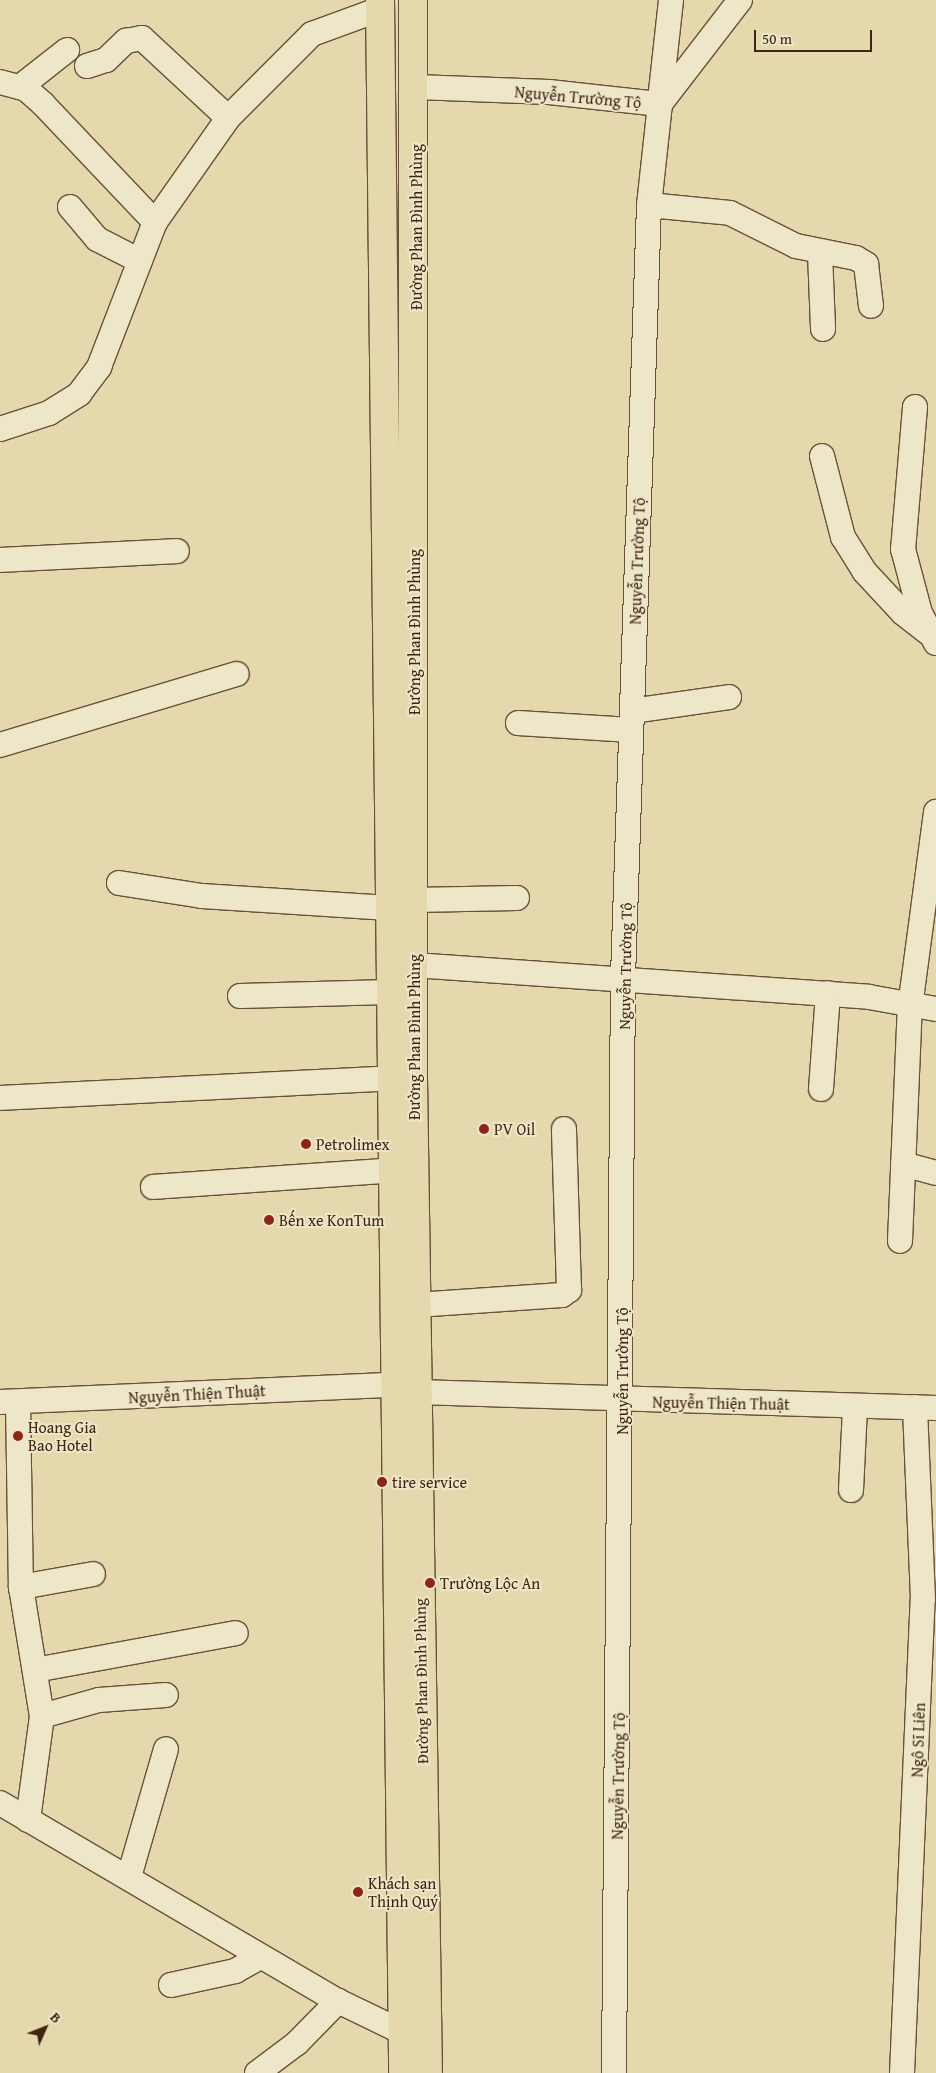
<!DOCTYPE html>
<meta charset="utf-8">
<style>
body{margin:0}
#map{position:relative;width:936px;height:2073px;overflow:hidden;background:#e4d8ac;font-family:"Gentium Book Plus",serif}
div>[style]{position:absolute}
.roads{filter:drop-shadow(1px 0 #695138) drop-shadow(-1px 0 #695138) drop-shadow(0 1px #695138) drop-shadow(0 -1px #695138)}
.minor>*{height:24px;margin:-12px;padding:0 12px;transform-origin:12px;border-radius:12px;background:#ede6c9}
.major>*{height:28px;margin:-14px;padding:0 14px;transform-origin:14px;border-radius:14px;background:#e4d8ac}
.dots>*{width:14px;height:14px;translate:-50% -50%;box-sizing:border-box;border:2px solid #ede6c9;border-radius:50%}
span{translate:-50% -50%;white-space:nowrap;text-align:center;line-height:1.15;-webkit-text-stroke:4px #ede6c9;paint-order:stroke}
.street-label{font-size:16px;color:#402411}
.poi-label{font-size:16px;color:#402411}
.left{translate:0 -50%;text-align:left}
.north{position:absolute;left:20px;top:2003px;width:50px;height:50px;-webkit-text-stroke:4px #ede6c9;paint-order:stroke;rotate:46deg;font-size:14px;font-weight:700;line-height:20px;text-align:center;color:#402411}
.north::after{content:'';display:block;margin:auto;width:18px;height:22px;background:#402411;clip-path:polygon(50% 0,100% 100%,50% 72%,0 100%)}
.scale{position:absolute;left:754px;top:30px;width:118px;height:22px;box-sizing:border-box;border:2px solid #402411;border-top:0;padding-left:6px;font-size:15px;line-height:18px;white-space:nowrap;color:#402411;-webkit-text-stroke:4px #ede6c9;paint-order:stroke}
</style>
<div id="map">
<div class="roads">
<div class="minor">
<i style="left:87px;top:66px;width:20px;rotate:-18deg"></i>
<i style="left:106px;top:60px;width:28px;rotate:-44deg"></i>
<i style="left:126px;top:41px;width:16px;rotate:-11deg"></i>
<i style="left:142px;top:38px;width:117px;rotate:42.9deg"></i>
<i style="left:0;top:82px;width:27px;rotate:15deg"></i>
<i style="left:26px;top:89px;width:23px;rotate:41deg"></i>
<i style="left:43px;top:104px;width:163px;rotate:46.5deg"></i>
<i style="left:20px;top:87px;width:60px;rotate:-38.2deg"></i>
<i style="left:416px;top:87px;width:133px;rotate:2.2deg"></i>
<i style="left:549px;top:92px;width:112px;rotate:6.2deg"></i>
<i style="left:660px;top:104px;width:102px;rotate:96.2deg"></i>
<i style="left:649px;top:205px;width:772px;rotate:91.93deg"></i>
<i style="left:623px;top:977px;width:1096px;rotate:90.47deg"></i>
<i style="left:660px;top:100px;width:101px;rotate:-83.7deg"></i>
<i style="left:660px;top:104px;width:131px;rotate:-52.4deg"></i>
<i style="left:649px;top:205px;width:81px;rotate:5.6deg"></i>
<i style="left:730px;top:213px;width:74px;rotate:26.6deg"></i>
<i style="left:796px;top:246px;width:61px;rotate:11.3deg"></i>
<i style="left:856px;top:258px;width:12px;rotate:31deg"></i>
<i style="left:866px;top:264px;width:42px;rotate:83.2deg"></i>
<i style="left:70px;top:207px;width:42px;rotate:49.8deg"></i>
<i style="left:97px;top:239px;width:48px;rotate:27.1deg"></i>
<i style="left:820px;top:253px;width:76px;rotate:87.7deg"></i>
<i style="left:915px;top:407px;width:143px;rotate:94.8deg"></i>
<i style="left:903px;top:549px;width:66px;rotate:75.1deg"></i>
<i style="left:920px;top:613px;width:34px;rotate:62deg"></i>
<i style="left:0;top:429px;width:52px;rotate:-18.1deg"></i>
<i style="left:49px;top:413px;width:36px;rotate:-32deg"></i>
<i style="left:79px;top:394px;width:34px;rotate:-53deg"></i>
<i style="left:99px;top:367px;width:155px;rotate:-68.9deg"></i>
<i style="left:155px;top:222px;width:127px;rotate:-54.9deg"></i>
<i style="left:228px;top:118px;width:119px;rotate:-45deg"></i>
<i style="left:312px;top:34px;width:72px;rotate:-20.2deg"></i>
<i style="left:822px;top:456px;width:84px;rotate:75.5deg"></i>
<i style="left:843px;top:537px;width:40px;rotate:58deg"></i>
<i style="left:864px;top:571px;width:57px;rotate:47.1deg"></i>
<i style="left:903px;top:613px;width:33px;rotate:38deg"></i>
<i style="left:0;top:560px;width:177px;rotate:-2.9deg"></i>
<i style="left:632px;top:711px;width:98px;rotate:-8.2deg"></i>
<i style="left:518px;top:723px;width:113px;rotate:3.5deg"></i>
<i style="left:0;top:745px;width:247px;rotate:-16.7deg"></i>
<i style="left:119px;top:883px;width:84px;rotate:8.9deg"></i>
<i style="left:202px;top:896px;width:187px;rotate:3.7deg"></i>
<i style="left:413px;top:900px;width:104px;rotate:-1.1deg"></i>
<i style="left:414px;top:965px;width:456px;rotate:4deg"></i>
<i style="left:869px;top:997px;width:68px;rotate:10.2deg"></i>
<i style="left:240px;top:996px;width:150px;rotate:-1.5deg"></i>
<i style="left:821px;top:1089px;width:96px;rotate:-85.8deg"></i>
<i style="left:0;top:1098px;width:410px;rotate:-2.9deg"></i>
<i style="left:903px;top:1164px;width:34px;rotate:15deg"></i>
<i style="left:153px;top:1187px;width:258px;rotate:-4deg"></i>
<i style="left:900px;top:1241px;width:234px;rotate:-87.6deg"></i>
<i style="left:910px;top:1007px;width:197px;rotate:-82.4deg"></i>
<i style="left:416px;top:1305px;width:146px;rotate:-3.9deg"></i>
<i style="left:562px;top:1295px;width:9px;rotate:-36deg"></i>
<i style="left:569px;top:1290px;width:161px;rotate:-91.8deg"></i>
<i style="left:416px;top:1392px;width:520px;rotate:1.76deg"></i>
<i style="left:0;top:1402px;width:393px;rotate:-2.5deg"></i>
<i style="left:18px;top:1402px;width:185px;rotate:89.1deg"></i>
<i style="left:21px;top:1587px;width:131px;rotate:80.8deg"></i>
<i style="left:42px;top:1716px;width:105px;rotate:97.7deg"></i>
<i style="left:851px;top:1490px;width:83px;rotate:-87.2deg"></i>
<i style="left:21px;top:1587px;width:73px;rotate:-10.2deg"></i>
<i style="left:35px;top:1670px;width:204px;rotate:-10.4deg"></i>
<i style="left:42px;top:1716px;width:59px;rotate:-15.7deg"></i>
<i style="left:99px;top:1700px;width:67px;rotate:-4.3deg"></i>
<i style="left:0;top:1803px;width:392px;rotate:30.4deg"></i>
<i style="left:338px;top:2001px;width:71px;rotate:25.8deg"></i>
<i style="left:402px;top:2032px;width:18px"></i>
<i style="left:129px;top:1877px;width:133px;rotate:-73.9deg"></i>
<i style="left:171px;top:1985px;width:66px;rotate:-12.3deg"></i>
<i style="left:235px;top:1971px;width:29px;rotate:-29deg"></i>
<i style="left:257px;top:2073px;width:50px;rotate:-36.9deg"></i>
<i style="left:297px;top:2043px;width:59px;rotate:-45.7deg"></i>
<i style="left:902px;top:2073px;width:474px;rotate:-87.5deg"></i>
<i style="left:923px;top:1599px;width:192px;rotate:-92.4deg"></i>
</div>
<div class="major">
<i style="left:380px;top:0;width:2073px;rotate:89.36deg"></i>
<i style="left:413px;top:0;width:1078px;rotate:90deg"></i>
<i style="left:413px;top:1078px;width:995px;rotate:89.14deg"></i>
</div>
</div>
<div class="dots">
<i style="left:484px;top:1129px;background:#8f2418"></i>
<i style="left:306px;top:1144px;background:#8f2418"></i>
<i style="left:269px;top:1220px;background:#8f2418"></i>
<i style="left:18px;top:1436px;background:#8f2418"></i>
<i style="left:382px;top:1482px;background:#8f2418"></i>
<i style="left:430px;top:1583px;background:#8f2418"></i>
<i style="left:358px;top:1892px;background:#8f2418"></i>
</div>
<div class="street-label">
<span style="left:578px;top:97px;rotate:5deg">Nguyễn Trường Tộ</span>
<span style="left:416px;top:227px;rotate:-90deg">Đường Phan Đình Phùng</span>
<span style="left:637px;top:561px;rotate:-88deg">Nguyễn Trường Tộ</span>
<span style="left:414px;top:632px;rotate:-90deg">Đường Phan Đình Phùng</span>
<span style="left:625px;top:966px;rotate:-89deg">Nguyễn Trường Tộ</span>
<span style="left:414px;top:1037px;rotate:-90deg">Đường Phan Đình Phùng</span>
<span style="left:622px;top:1371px;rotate:-90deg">Nguyễn Trường Tộ</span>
<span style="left:197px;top:1394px;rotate:-3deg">Nguyễn Thiện Thuật</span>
<span style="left:721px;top:1403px;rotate:1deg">Nguyễn Thiện Thuật</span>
<span style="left:421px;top:1681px;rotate:-91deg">Đường Phan Đình Phùng</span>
<span style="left:918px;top:1740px;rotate:-88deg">Ngô Sĩ Liên</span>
<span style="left:618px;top:1776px;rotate:-89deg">Nguyễn Trường Tộ</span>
</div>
<div class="poi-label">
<span class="left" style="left:494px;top:1129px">PV Oil</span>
<span class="left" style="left:316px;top:1144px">Petrolimex</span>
<span class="left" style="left:279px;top:1220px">Bến xe KonTum</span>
<span class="left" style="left:28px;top:1436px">Hoang Gia<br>Bao Hotel</span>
<span class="left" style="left:392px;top:1482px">tire service</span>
<span class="left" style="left:440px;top:1583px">Trường Lộc An</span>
<span class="left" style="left:368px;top:1892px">Khách sạn<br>Thịnh Quý</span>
</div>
<div class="north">B</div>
<div class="scale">50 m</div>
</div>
